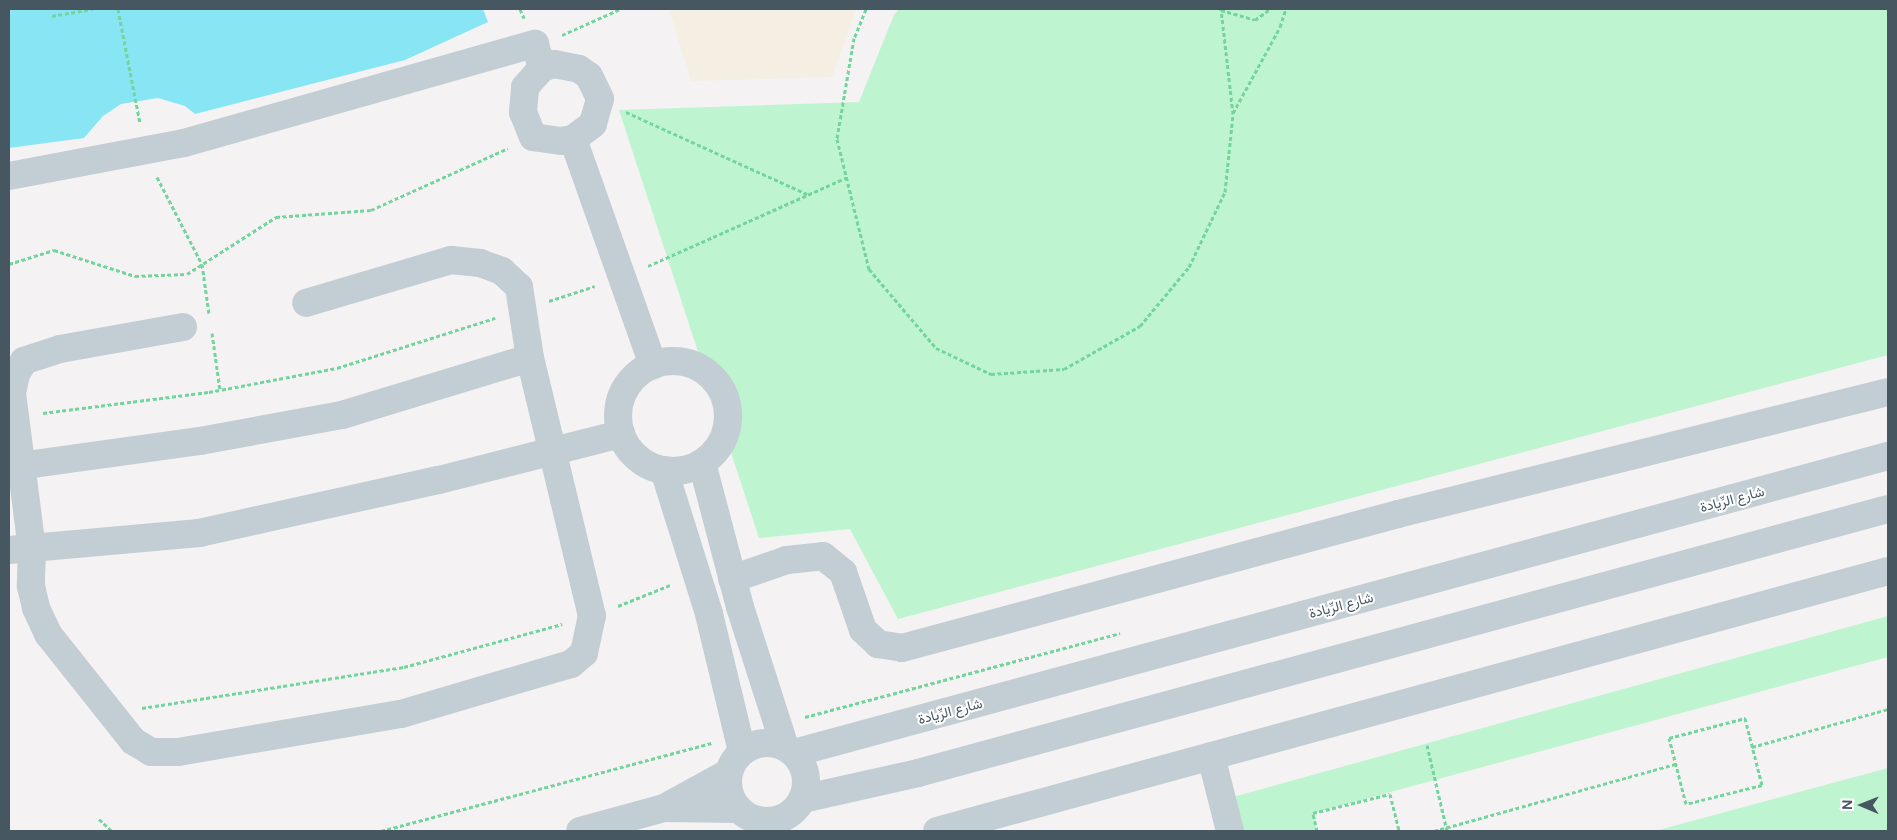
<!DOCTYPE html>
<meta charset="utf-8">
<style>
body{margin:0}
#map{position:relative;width:1897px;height:840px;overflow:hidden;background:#f4f2f2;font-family:"DM Sans",Vazirmatn,sans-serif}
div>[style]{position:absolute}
.green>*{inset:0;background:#bef4cf}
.sand>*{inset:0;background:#f5eee2}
.water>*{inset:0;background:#88e6f4}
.path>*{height:3px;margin-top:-1.5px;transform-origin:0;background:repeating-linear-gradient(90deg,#73d59d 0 4px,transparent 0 6.5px)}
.minor>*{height:28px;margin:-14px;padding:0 14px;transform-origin:14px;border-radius:14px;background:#c2cdd4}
.minor>.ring{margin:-14px;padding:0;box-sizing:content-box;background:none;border:28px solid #c2cdd4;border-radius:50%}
span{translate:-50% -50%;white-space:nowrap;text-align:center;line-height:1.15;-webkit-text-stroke:4px #fff;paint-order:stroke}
.street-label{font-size:14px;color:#475761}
.frame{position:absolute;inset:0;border:10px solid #475761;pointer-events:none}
.north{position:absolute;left:1837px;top:780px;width:50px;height:50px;-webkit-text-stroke:4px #fff;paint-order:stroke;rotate:271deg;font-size:14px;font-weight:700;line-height:20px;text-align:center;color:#475761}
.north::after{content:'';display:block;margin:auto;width:18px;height:22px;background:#475761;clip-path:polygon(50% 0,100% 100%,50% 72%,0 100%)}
</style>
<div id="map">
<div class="green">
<i style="clip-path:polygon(899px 9px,1888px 9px,1888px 355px,898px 619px,850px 529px,759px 538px,619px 110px,859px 102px,894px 15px)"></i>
<i style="clip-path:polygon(1888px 616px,1888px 657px,1313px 813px,1317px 831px,1230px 831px,1222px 800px)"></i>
<i style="clip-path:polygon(1888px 768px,1888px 831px,1655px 831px)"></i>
</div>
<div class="sand">
<i style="clip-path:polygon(669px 9px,856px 9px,832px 77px,691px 81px)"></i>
</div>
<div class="water">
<i style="clip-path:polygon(9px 9px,483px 9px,488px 22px,405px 60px,195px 114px,185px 106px,158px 98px,121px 104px,103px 116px,84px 138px,9px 148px)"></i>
</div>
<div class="path">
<i style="left:118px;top:9px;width:116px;rotate:79.1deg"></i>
<i style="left:520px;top:9px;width:10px;rotate:66deg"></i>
<i style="left:866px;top:9px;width:31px;rotate:112deg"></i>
<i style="left:854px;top:38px;width:102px;rotate:99.6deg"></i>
<i style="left:837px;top:139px;width:134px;rotate:76.2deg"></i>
<i style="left:869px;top:269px;width:104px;rotate:49.7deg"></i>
<i style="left:936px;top:348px;width:61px;rotate:25.3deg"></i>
<i style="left:991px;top:374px;width:73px;rotate:-3.9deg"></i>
<i style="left:1064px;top:369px;width:87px;rotate:-29.5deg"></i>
<i style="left:1140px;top:326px;width:77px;rotate:-50.3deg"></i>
<i style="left:1189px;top:267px;width:83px;rotate:-64.4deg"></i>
<i style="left:1225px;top:192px;width:78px;rotate:-84.1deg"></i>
<i style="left:1233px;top:114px;width:106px;rotate:-96.5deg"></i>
<i style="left:1221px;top:10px;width:35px;rotate:16deg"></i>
<i style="left:1255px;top:20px;width:19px;rotate:-36deg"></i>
<i style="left:52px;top:16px;width:41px;rotate:-9.9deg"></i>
<i style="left:562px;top:35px;width:64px;rotate:-24.1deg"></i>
<i style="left:626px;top:112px;width:199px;rotate:24.4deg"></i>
<i style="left:1233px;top:113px;width:98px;rotate:-61.3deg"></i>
<i style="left:1280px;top:27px;width:19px;rotate:-72deg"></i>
<i style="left:157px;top:177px;width:98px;rotate:62.7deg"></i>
<i style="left:202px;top:264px;width:50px;rotate:82deg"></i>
<i style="left:9px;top:264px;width:47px;rotate:-17.3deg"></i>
<i style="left:54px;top:250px;width:85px;rotate:17.8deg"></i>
<i style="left:135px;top:276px;width:52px;rotate:-2.2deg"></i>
<i style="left:187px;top:274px;width:106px;rotate:-32.6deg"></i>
<i style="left:276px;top:217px;width:95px;rotate:-4.2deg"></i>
<i style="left:371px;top:210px;width:150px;rotate:-24.3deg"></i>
<i style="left:648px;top:266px;width:217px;rotate:-24deg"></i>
<i style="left:549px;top:301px;width:48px;rotate:-18.1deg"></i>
<i style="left:212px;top:333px;width:58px;rotate:82deg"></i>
<i style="left:43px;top:413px;width:167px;rotate:-7.2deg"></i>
<i style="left:209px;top:392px;width:130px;rotate:-10.6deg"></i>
<i style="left:337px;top:368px;width:166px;rotate:-17.6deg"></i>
<i style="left:618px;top:606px;width:56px;rotate:-22deg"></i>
<i style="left:142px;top:708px;width:265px;rotate:-8.9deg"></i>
<i style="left:404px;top:667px;width:164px;rotate:-15.2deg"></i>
<i style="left:805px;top:717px;width:326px;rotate:-14.9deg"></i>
<i style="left:1745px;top:718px;width:69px;rotate:75.8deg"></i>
<i style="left:1762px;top:785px;width:78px;rotate:166deg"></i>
<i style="left:1686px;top:804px;width:68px;rotate:-104.4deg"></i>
<i style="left:1669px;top:738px;width:79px;rotate:-14.7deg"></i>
<i style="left:1427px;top:745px;width:88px;rotate:76.9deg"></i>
<i style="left:1752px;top:747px;width:141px;rotate:-15.6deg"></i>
<i style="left:99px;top:819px;width:18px;rotate:43deg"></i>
<i style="left:381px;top:831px;width:342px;rotate:-14.9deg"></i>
<i style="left:1317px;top:831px;width:18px;rotate:-103deg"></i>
<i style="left:1313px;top:813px;width:79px;rotate:-13.9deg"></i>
<i style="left:1390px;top:794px;width:38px;rotate:76deg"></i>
<i style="left:1434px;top:831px;width:251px;rotate:-15.5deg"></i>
</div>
<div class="minor">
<i style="left:554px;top:64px;width:25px;rotate:11deg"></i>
<i style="left:579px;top:69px;width:12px;rotate:35deg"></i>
<i style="left:589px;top:76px;width:25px;rotate:64deg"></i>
<i style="left:600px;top:99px;width:26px;rotate:106deg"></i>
<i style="left:593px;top:124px;width:25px;rotate:143deg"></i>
<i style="left:573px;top:139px;width:12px;rotate:171deg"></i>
<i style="left:561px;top:141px;width:28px;rotate:-172deg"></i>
<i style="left:533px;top:137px;width:27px;rotate:-112deg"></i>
<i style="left:523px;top:112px;width:25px;rotate:-85deg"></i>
<i style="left:525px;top:87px;width:25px;rotate:-48deg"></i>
<i style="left:542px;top:68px;width:13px;rotate:-18deg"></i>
<i style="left:573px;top:139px;width:240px;rotate:70.5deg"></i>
<i style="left:9px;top:176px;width:178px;rotate:-10.7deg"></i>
<i style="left:184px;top:143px;width:365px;rotate:-15.8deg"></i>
<i style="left:535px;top:44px;width:25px;rotate:74deg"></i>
<i style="left:183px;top:327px;width:125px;rotate:169.9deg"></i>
<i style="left:60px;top:349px;width:38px;rotate:162deg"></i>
<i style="left:24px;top:361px;width:15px;rotate:122deg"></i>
<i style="left:16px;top:374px;width:19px;rotate:102deg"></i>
<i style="left:12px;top:393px;width:158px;rotate:82.7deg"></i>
<i style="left:32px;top:550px;width:36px;rotate:92deg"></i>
<i style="left:31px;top:586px;width:23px;rotate:77deg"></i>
<i style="left:36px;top:608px;width:29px;rotate:65deg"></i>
<i style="left:48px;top:634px;width:137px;rotate:51.5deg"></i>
<i style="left:133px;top:741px;width:21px;rotate:31deg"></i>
<i style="left:151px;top:752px;width:27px"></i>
<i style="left:178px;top:752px;width:226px;rotate:-9.7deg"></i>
<i style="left:401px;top:714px;width:177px;rotate:-16.4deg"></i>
<i style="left:571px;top:664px;width:17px;rotate:-40deg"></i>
<i style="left:584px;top:653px;width:38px;rotate:-78deg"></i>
<i style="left:592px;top:616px;width:265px;rotate:-103.5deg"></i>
<i style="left:530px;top:358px;width:72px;rotate:-98.8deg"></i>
<i style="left:519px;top:287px;width:23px;rotate:-137deg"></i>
<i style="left:502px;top:271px;width:23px;rotate:-160deg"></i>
<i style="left:480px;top:263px;width:29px;rotate:-174deg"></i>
<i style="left:451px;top:260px;width:151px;rotate:163.5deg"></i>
<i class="ring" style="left:618px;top:361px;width:82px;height:82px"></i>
<i style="left:702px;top:463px;width:149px;rotate:75.2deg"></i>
<i style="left:740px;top:607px;width:147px;rotate:72.2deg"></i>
<i style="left:19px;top:466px;width:183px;rotate:-7.9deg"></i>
<i style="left:200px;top:441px;width:144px;rotate:-10.4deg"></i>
<i style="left:342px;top:415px;width:196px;rotate:-16.9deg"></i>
<i style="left:664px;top:470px;width:151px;rotate:72.6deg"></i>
<i style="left:709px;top:614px;width:141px;rotate:76.5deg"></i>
<i style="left:9px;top:550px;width:191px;rotate:-5.1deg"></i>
<i style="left:199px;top:533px;width:246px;rotate:-12.5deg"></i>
<i style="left:439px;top:480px;width:188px;rotate:-14.2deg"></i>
<i style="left:732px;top:579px;width:58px;rotate:-19.1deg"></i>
<i style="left:787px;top:560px;width:36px;rotate:-6deg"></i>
<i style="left:823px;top:556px;width:26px;rotate:39deg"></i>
<i style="left:843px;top:572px;width:61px;rotate:71deg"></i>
<i style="left:863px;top:630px;width:21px;rotate:43deg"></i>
<i style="left:878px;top:644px;width:24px;rotate:9deg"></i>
<i style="left:902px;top:648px;width:514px;rotate:-15.12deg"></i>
<i style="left:1398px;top:514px;width:505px;rotate:-13.98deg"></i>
<i class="ring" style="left:728px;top:743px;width:50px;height:50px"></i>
<i style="left:794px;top:753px;width:1134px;rotate:-15.19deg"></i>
<i style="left:1211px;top:756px;width:77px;rotate:75.8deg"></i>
<i style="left:802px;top:799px;width:119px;rotate:-12.6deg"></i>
<i style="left:918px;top:773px;width:1005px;rotate:-15.23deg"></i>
<i style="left:666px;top:808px;width:72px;rotate:0.8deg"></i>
<i style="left:580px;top:831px;width:87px;rotate:-15.3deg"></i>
<i style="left:664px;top:808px;width:73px;rotate:-28.7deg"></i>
<i style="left:937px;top:831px;width:986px;rotate:-15.29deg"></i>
</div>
<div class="street-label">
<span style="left:1732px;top:499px;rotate:-15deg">شارع الرِّيادة</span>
<span style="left:1341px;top:605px;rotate:-15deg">شارع الرِّيادة</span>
<span style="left:950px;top:711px;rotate:-15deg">شارع الرِّيادة</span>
</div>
<div class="frame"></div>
<div class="north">N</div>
</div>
